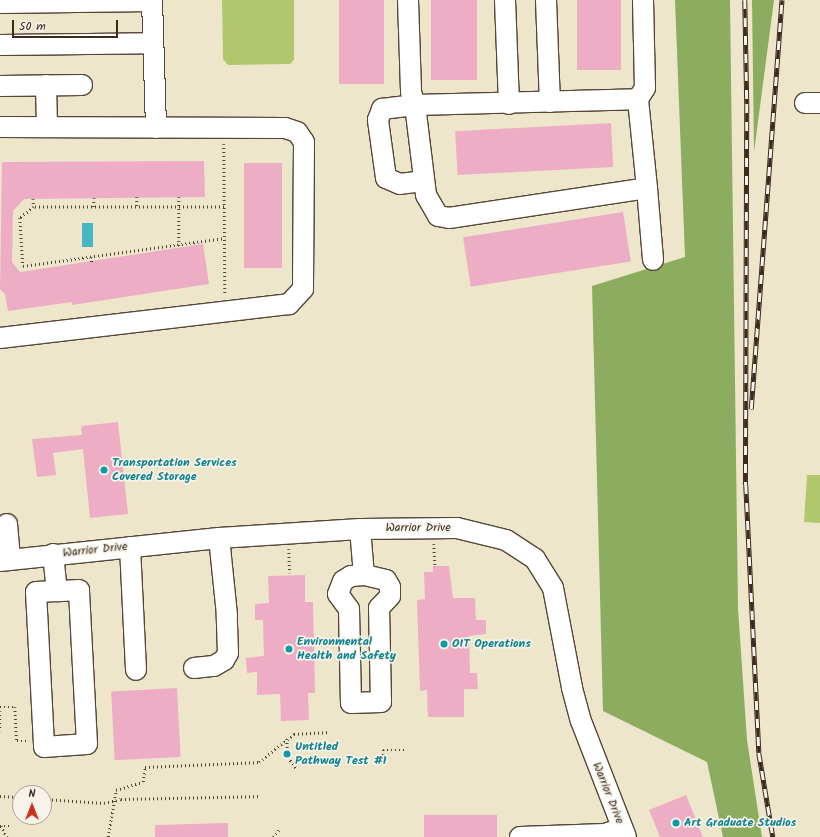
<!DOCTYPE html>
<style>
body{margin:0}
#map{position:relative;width:820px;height:837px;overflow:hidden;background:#eee6ca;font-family:Kalam,sans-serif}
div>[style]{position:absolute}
.green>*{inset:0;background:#b1c76c}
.forest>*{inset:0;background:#8cac60}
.water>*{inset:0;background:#48b6c2;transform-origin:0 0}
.building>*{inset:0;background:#edaec5;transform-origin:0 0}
.path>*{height:2.5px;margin-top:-1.25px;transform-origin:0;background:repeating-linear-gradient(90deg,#564638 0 1px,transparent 0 4px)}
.roads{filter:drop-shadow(1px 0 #564638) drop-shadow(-1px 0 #564638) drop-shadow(0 1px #564638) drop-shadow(0 -1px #564638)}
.minor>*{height:20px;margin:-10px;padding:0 10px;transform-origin:10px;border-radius:10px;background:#fff}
.rail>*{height:4.5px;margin-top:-2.25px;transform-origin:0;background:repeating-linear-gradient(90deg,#f7f3e8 0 9px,#3b2a1e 0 18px);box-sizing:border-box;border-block:1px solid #3b2a1e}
.dots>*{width:11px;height:11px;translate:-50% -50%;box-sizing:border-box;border:2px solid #f7f3e8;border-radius:50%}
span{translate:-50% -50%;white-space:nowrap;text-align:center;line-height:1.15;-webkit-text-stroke:3.5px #f7f3e8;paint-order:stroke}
.culture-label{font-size:12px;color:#0d838f;font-weight:700}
.left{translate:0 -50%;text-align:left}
.street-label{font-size:12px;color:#3b2a1e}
.north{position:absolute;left:12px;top:785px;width:40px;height:40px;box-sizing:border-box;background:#f7f3e8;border:1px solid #aca397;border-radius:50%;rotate:0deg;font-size:11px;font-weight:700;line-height:16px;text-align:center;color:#3b2a1e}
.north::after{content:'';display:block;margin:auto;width:14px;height:18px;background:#c8321e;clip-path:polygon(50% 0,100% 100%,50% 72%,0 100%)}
.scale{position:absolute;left:12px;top:20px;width:106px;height:18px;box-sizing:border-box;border:2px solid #3b2a1e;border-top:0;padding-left:5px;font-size:12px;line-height:14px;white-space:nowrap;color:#3b2a1e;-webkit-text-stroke:3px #f7f3e8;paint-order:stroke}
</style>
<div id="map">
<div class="green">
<i style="clip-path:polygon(222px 0,294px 0,294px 60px,290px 64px,228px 65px,223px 59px)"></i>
<i style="clip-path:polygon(807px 475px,820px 475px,820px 523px,804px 522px)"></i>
</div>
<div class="forest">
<i style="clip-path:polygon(675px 0,730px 0,738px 608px,747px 740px,762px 837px,723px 837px,707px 762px,603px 711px,592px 286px,685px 257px)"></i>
<i style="clip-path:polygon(752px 0,774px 0,754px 152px)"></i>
</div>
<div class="water">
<i style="left:82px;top:223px;width:11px;height:24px"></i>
</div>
<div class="building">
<i style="left:339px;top:0;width:45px;height:84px"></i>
<i style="left:431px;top:0;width:46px;height:80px"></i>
<i style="left:577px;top:0;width:44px;height:70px"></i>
<i style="left:611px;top:123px;width:44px;height:156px;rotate:87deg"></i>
<i style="clip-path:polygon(204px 161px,205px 197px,24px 199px,13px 211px,12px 262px,20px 272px,203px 244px,209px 284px,72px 305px,72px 302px,8px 311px,5px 294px,0 289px,2px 162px)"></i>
<i style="left:244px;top:163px;width:38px;height:105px"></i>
<i style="left:623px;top:212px;width:50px;height:162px;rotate:81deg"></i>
<i style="clip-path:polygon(118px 422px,128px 514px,90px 518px,83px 449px,53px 453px,56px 475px,37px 477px,32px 439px,82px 435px,81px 426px)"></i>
<i style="clip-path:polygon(433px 566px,449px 566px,453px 598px,475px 598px,476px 620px,486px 620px,486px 634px,469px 636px,470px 673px,477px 673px,478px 689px,464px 689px,464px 717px,428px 717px,427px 690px,420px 691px,417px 600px,425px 599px,424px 572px,433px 572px)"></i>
<i style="clip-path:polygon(305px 575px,305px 602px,313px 602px,315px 693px,308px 693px,309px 720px,281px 721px,280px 694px,257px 695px,257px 672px,247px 673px,246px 658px,264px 656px,263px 620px,255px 620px,255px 604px,269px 603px,268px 576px)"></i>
<i style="left:177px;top:688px;width:69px;height:66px;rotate:87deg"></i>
<i style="clip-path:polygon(686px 795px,703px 837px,660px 837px,649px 810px)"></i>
<i style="left:497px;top:815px;width:22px;height:73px;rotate:90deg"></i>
<i style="clip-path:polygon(228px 823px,228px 837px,155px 837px,155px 825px)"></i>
</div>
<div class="path">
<i style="left:224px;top:144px;width:151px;rotate:89.6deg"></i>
<i style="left:137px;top:197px;width:10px;rotate:90deg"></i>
<i style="left:179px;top:197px;width:51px;rotate:90deg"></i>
<i style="left:33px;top:199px;width:8px;rotate:83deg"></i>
<i style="left:93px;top:207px;width:9px;rotate:-84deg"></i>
<i style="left:224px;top:207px;width:190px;rotate:180deg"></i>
<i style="left:34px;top:207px;width:18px;rotate:142deg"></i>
<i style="left:20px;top:218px;width:48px;rotate:86.4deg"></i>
<i style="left:23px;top:266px;width:204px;rotate:-7.9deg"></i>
<i style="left:91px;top:257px;width:5px;rotate:79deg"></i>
<i style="left:434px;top:544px;width:22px;rotate:87deg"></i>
<i style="left:289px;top:549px;width:24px;rotate:88deg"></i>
<i style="left:0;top:707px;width:15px"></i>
<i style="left:15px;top:707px;width:34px;rotate:87deg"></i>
<i style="left:17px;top:741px;width:12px"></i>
<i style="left:0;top:711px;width:20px;rotate:90deg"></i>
<i style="left:287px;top:739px;width:18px;rotate:87deg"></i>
<i style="left:288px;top:757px;width:14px;rotate:54deg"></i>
<i style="left:383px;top:759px;width:9px;rotate:-90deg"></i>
<i style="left:383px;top:750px;width:22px"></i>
<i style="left:0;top:796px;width:20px;rotate:3deg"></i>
<i style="left:44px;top:799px;width:60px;rotate:3.8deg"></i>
<i style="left:104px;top:803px;width:17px;rotate:-13deg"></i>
<i style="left:121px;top:799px;width:139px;rotate:-1.2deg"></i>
<i style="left:0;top:826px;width:9px"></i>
<i style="left:1px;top:826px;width:13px;rotate:61deg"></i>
<i style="left:108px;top:837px;width:48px;rotate:-80.3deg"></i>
<i style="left:116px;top:790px;width:28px;rotate:-17deg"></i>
<i style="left:143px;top:782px;width:15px;rotate:-82deg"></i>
<i style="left:145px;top:767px;width:114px;rotate:-2.5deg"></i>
<i style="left:259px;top:762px;width:45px;rotate:-38.7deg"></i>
<i style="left:294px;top:734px;width:36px;rotate:-3deg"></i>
<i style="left:273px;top:837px;width:9px;rotate:-49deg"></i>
</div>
<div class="roads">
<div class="minor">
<i style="left:152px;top:0;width:128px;rotate:88.2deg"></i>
<i style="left:408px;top:0;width:92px;rotate:88.1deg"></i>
<i style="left:411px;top:92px;width:14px;rotate:73deg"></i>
<i style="left:415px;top:105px;width:91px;rotate:83deg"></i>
<i style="left:426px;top:195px;width:24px;rotate:60deg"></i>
<i style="left:438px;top:216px;width:11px;rotate:10deg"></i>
<i style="left:449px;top:218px;width:200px;rotate:-8.6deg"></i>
<i style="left:647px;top:188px;width:89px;rotate:-95.8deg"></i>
<i style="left:638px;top:99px;width:13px;rotate:-58deg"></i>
<i style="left:645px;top:88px;width:88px;rotate:-91.3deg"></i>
<i style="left:505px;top:0;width:104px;rotate:87.8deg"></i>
<i style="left:546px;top:0;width:102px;rotate:87.8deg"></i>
<i style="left:0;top:3px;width:152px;rotate:-0.8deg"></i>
<i style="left:0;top:45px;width:153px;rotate:-0.7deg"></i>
<i style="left:46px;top:85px;width:42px;rotate:88.6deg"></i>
<i style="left:0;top:86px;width:82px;rotate:-0.7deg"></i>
<i style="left:805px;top:103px;width:15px"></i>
<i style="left:0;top:127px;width:285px;rotate:0.2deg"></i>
<i style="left:285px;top:128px;width:13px;rotate:18deg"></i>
<i style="left:297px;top:132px;width:12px;rotate:55deg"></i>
<i style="left:304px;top:142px;width:147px;rotate:90.4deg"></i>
<i style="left:303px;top:289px;width:21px;rotate:133deg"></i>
<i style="left:289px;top:304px;width:291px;rotate:173.3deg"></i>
<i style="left:424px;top:181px;width:24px;rotate:173deg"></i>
<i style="left:400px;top:184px;width:15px;rotate:-157deg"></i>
<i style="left:386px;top:178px;width:59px;rotate:-97.9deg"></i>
<i style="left:378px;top:120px;width:12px;rotate:-70deg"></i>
<i style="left:382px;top:109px;width:33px;rotate:-7deg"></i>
<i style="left:415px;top:105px;width:223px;rotate:-1.5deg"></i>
<i style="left:647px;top:188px;width:72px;rotate:85.2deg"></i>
<i style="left:7px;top:524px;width:35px;rotate:85deg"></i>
<i style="left:360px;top:529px;width:46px;rotate:85deg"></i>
<i style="left:364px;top:575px;width:13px;rotate:176deg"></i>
<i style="left:351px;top:576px;width:9px;rotate:148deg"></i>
<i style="left:343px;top:581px;width:14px;rotate:111deg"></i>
<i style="left:338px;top:594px;width:19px;rotate:54deg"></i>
<i style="left:349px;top:609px;width:94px;rotate:88.8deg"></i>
<i style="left:351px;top:703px;width:30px;rotate:-2deg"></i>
<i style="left:381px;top:702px;width:94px;rotate:-91.2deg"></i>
<i style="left:379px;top:608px;width:16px;rotate:-47deg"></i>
<i style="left:390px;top:596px;width:9px;rotate:-90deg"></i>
<i style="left:390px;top:587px;width:8px;rotate:-120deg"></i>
<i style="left:386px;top:580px;width:23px;rotate:-167deg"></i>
<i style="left:130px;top:547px;width:123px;rotate:87.2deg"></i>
<i style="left:53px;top:554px;width:37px;rotate:84deg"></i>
<i style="left:57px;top:591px;width:21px;rotate:177deg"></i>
<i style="left:36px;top:592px;width:155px;rotate:87deg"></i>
<i style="left:44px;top:747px;width:43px;rotate:-4deg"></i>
<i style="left:87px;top:744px;width:154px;rotate:-93deg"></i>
<i style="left:79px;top:590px;width:22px;rotate:177deg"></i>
<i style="left:0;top:561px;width:220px;rotate:-6deg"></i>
<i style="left:219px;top:538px;width:141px;rotate:-3.7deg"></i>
<i style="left:360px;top:529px;width:97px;rotate:-0.6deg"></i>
<i style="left:457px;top:528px;width:50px;rotate:13.8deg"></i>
<i style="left:506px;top:540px;width:35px;rotate:33deg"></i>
<i style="left:535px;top:559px;width:34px;rotate:58deg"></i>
<i style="left:553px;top:588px;width:102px;rotate:79.2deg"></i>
<i style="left:572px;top:688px;width:34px;rotate:75deg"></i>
<i style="left:581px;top:721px;width:124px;rotate:68.8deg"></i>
<i style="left:194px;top:668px;width:20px;rotate:-6deg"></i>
<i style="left:214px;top:666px;width:12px;rotate:-31deg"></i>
<i style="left:224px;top:660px;width:8px;rotate:-60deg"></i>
<i style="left:228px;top:653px;width:38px;rotate:-92deg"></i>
<i style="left:227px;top:615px;width:77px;rotate:-95.9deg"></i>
<i style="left:520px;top:837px;width:85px;rotate:-2deg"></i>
<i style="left:605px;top:834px;width:18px;rotate:-19deg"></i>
</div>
</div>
<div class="rail">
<i style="left:745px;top:0;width:104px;rotate:88.9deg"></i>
<i style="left:747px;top:104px;width:381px;rotate:90.2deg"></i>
<i style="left:746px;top:485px;width:268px;rotate:87.2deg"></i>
<i style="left:759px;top:753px;width:85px;rotate:80.5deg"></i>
<i style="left:751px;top:409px;width:410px;rotate:-85.7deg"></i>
</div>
<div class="dots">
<i style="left:104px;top:470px;background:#0f9aa8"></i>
<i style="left:444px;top:644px;background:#0f9aa8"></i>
<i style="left:289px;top:649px;background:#0f9aa8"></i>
<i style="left:287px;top:754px;background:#0f9aa8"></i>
<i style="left:676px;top:823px;background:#0f9aa8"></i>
</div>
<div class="culture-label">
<span class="left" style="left:112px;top:470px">Transportation Services<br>Covered Storage</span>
<span class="left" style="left:297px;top:649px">Environmental<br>Health and Safety</span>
<span class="left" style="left:452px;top:644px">OIT Operations</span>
<span class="left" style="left:295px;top:754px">Untitled<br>Pathway Test #1</span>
<span class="left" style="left:684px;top:823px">Art Graduate Studios</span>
</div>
<div class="street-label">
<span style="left:418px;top:528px">Warrior Drive</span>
<span style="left:95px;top:550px;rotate:-6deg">Warrior Drive</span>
<span style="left:608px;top:793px;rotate:68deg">Warrior Drive</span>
</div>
<div class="north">N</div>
<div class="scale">50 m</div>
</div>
